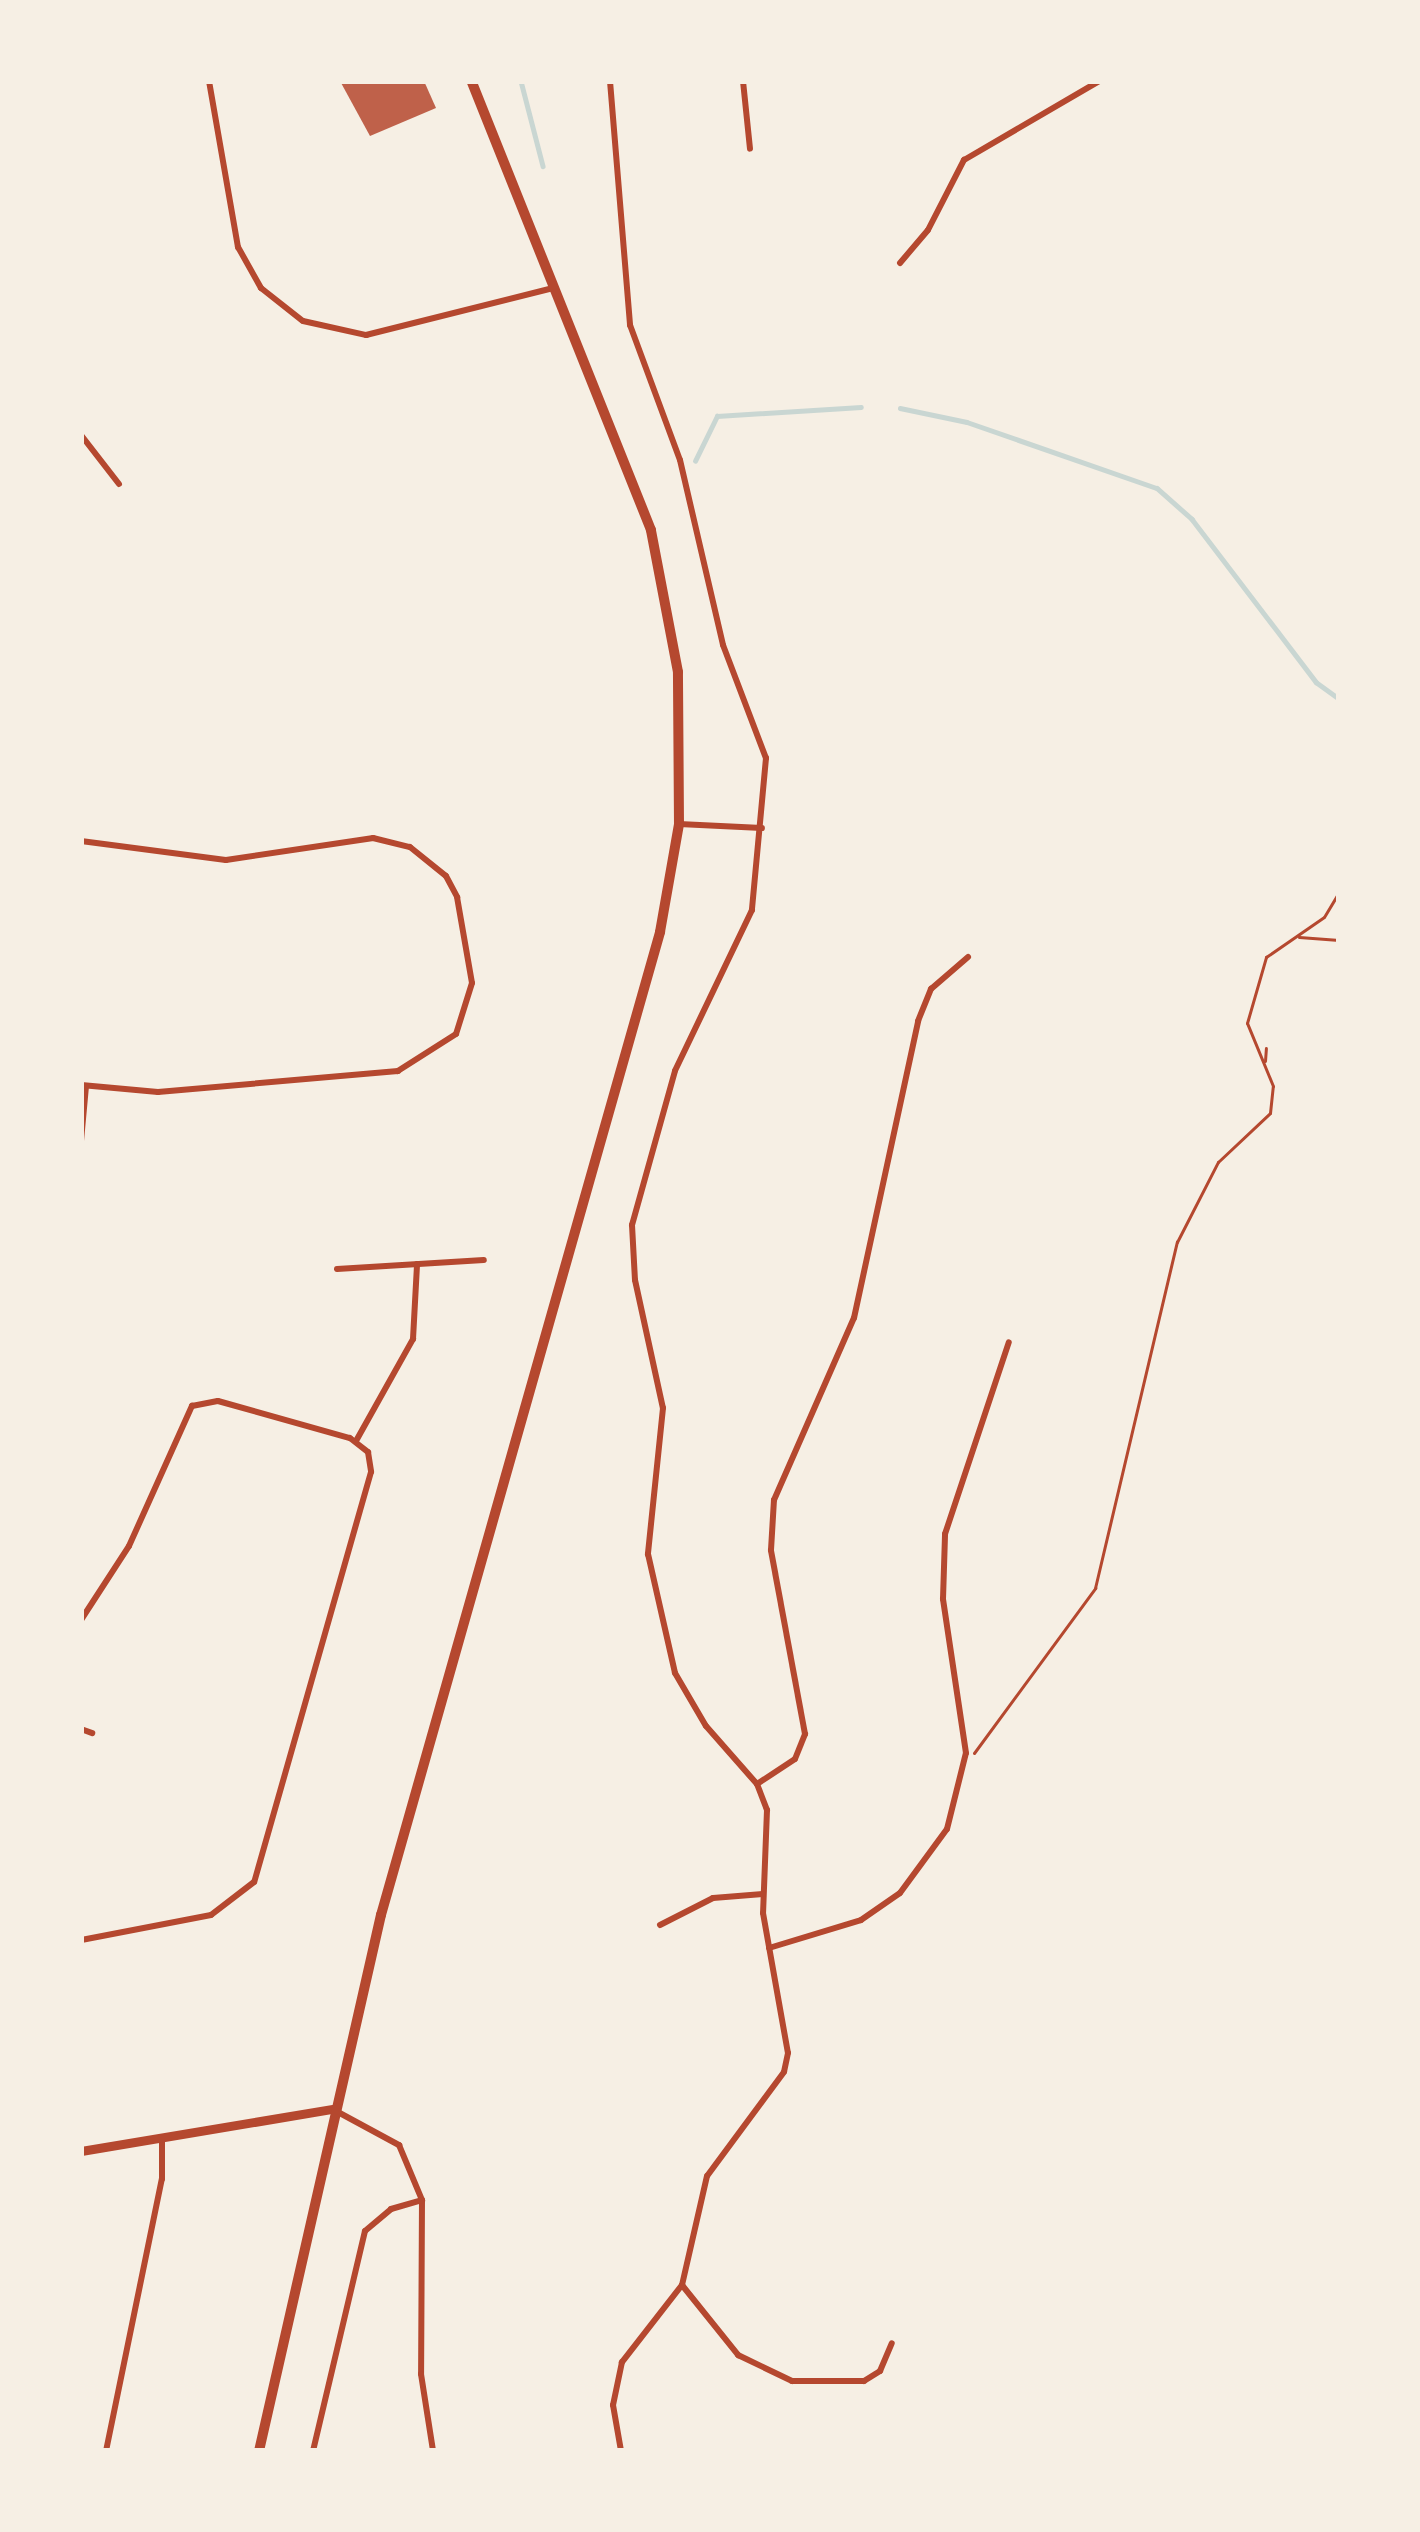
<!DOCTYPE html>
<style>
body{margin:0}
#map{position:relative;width:1420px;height:2532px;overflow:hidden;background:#f6efe4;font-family:Quicksand,sans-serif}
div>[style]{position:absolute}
.stream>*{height:4.5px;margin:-2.25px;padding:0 2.25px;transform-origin:2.25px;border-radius:2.25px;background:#c9d6d2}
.building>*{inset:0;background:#bf614a}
.path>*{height:3px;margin:-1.5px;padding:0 1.5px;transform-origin:1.5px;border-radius:1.5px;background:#b5482f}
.minor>*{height:6px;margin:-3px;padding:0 3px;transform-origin:3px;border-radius:3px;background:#b5482f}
.secondary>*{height:9px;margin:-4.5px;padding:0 4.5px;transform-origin:4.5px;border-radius:4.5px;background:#b5482f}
.primary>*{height:10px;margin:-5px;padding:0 5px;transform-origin:5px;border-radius:5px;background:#b5482f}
span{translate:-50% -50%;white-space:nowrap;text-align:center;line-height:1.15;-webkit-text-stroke:9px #f6efe4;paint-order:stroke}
.frame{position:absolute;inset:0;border:84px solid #f6efe4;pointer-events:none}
</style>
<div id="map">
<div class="stream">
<i style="left:521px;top:81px;width:88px;rotate:75.5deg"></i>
<i style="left:900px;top:408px;width:68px;rotate:11.8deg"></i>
<i style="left:967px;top:422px;width:201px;rotate:19.2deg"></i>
<i style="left:1157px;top:488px;width:47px;rotate:41.5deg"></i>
<i style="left:1192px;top:519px;width:205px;rotate:52.7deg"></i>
<i style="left:1316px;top:682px;width:29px;rotate:36deg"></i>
<i style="left:695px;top:461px;width:50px;rotate:-63.9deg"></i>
<i style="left:717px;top:416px;width:144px;rotate:-3.6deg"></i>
</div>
<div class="building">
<i style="clip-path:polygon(340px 81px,424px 81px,436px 108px,370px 136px)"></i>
</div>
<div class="path">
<i style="left:1299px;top:937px;width:40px;rotate:4.3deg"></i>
<i style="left:1265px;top:1061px;width:13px;rotate:-86deg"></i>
<i style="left:974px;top:1753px;width:205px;rotate:-53.7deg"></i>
<i style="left:1095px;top:1588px;width:356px;rotate:-76.7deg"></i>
<i style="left:1177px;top:1242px;width:90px;rotate:-62.9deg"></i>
<i style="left:1218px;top:1162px;width:71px;rotate:-43.3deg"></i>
<i style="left:1270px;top:1113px;width:27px;rotate:-84deg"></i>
<i style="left:1273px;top:1086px;width:68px;rotate:-112.4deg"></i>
<i style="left:1247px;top:1023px;width:69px;rotate:-73.9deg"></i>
<i style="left:1266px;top:957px;width:70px;rotate:-34.6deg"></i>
<i style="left:1324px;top:917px;width:29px;rotate:-59deg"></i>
</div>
<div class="minor">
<i style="left:209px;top:81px;width:169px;rotate:80.1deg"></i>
<i style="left:238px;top:247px;width:47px;rotate:60.7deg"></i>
<i style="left:261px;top:288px;width:53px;rotate:38.2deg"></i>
<i style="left:303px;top:321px;width:65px;rotate:12.5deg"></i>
<i style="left:366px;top:335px;width:193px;rotate:-14.1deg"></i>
<i style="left:610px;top:81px;width:245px;rotate:85.3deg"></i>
<i style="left:630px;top:325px;width:144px;rotate:69.7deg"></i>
<i style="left:680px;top:460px;width:190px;rotate:76.9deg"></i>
<i style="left:723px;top:645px;width:121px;rotate:69.2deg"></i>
<i style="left:766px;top:758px;width:153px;rotate:95.3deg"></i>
<i style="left:752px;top:910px;width:178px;rotate:115.6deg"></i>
<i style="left:675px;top:1071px;width:160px;rotate:105.6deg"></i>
<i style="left:632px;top:1225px;width:55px;rotate:86.9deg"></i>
<i style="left:635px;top:1280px;width:131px;rotate:77.7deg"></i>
<i style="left:663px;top:1408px;width:147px;rotate:95.9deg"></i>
<i style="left:648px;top:1554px;width:122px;rotate:77.2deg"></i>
<i style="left:675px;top:1673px;width:61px;rotate:59.7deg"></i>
<i style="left:706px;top:1726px;width:77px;rotate:48.7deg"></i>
<i style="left:757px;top:1784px;width:28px;rotate:69deg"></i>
<i style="left:767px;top:1810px;width:103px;rotate:92.2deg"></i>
<i style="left:763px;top:1913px;width:142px;rotate:79.9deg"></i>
<i style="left:788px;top:2053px;width:19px;rotate:102deg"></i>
<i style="left:784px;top:2072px;width:129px;rotate:126.5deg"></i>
<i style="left:707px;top:2176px;width:112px;rotate:102.9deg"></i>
<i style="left:682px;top:2285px;width:98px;rotate:127.9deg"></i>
<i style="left:622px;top:2362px;width:44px;rotate:101.8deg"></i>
<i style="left:613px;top:2405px;width:47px;rotate:80.1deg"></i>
<i style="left:743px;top:81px;width:68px;rotate:84.1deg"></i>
<i style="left:900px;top:263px;width:43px;rotate:-49.7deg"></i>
<i style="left:928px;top:230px;width:79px;rotate:-62.8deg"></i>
<i style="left:964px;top:160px;width:156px;rotate:-30.3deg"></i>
<i style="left:81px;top:435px;width:62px;rotate:52.2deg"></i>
<i style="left:679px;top:824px;width:83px;rotate:2.8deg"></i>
<i style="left:81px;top:841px;width:146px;rotate:7.5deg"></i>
<i style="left:226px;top:860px;width:149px;rotate:-8.5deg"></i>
<i style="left:373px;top:838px;width:38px;rotate:14deg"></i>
<i style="left:410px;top:847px;width:46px;rotate:38.9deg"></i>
<i style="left:446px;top:876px;width:24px;rotate:62deg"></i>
<i style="left:457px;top:897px;width:87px;rotate:80.1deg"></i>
<i style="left:472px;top:983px;width:53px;rotate:107.4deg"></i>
<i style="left:456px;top:1034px;width:69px;rotate:147.5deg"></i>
<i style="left:398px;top:1071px;width:241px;rotate:175deg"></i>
<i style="left:158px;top:1092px;width:77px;rotate:-174.8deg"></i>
<i style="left:81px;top:1141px;width:55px;rotate:-84.8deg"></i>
<i style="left:337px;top:1269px;width:147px;rotate:-3.5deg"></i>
<i style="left:356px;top:1441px;width:117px;rotate:-60.8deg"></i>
<i style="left:413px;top:1339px;width:75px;rotate:-86.9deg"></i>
<i style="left:81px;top:1620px;width:88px;rotate:-57deg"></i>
<i style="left:129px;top:1546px;width:154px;rotate:-65.8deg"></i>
<i style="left:192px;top:1406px;width:26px;rotate:-11deg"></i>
<i style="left:218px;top:1401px;width:137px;rotate:15.7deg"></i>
<i style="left:350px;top:1438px;width:23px;rotate:38deg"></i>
<i style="left:368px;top:1452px;width:20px;rotate:81deg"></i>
<i style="left:371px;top:1472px;width:426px;rotate:105.9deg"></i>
<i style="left:254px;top:1882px;width:54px;rotate:142.5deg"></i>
<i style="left:211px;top:1915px;width:132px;rotate:169.1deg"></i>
<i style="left:81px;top:1729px;width:12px;rotate:20deg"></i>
<i style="left:757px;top:1784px;width:45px;rotate:-33.3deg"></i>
<i style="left:795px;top:1759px;width:27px;rotate:-68deg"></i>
<i style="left:805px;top:1734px;width:187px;rotate:-100.5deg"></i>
<i style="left:771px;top:1550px;width:50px;rotate:-86.6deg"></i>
<i style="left:774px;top:1500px;width:199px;rotate:-66.3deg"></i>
<i style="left:854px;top:1318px;width:304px;rotate:-77.8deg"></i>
<i style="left:918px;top:1021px;width:35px;rotate:-68deg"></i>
<i style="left:931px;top:989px;width:49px;rotate:-40.9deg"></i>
<i style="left:660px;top:1925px;width:59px;rotate:-27deg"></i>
<i style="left:713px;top:1898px;width:50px;rotate:-4.6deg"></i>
<i style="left:769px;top:1948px;width:96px;rotate:-16.9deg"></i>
<i style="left:861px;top:1920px;width:47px;rotate:-34.7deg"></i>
<i style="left:900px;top:1893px;width:79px;rotate:-53.7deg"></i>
<i style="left:947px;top:1829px;width:78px;rotate:-76deg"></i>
<i style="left:966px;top:1753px;width:156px;rotate:-98.5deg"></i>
<i style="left:943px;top:1599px;width:65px;rotate:-88.2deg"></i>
<i style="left:945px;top:1534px;width:202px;rotate:-71.6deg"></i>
<i style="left:336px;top:2111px;width:72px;rotate:28.4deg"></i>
<i style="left:399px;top:2145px;width:60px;rotate:67.3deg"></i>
<i style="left:422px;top:2200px;width:174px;rotate:90.3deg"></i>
<i style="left:421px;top:2374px;width:78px;rotate:81.1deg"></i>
<i style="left:682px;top:2285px;width:90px;rotate:51.3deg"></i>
<i style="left:738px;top:2355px;width:60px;rotate:25.7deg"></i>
<i style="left:792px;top:2381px;width:72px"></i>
<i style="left:864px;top:2381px;width:19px;rotate:-32deg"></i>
<i style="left:880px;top:2371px;width:30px;rotate:-67deg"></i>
<i style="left:106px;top:2451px;width:278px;rotate:-78.4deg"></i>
<i style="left:162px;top:2179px;width:41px;rotate:-90deg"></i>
<i style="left:313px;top:2451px;width:226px;rotate:-76.7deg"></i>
<i style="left:365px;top:2231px;width:34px;rotate:-40deg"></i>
<i style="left:391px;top:2209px;width:32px;rotate:-16deg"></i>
</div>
<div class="secondary">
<i style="left:81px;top:2151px;width:255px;rotate:-9.5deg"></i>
</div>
<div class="primary">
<i style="left:259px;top:2451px;width:550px;rotate:-77.18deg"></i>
<i style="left:381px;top:1915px;width:1022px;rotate:-74.15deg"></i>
<i style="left:660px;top:932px;width:110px;rotate:-80deg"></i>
<i style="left:679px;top:824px;width:152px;rotate:-90.4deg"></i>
<i style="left:678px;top:672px;width:145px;rotate:-100.8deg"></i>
<i style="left:651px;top:530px;width:484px;rotate:-111.8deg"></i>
</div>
<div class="frame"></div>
</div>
